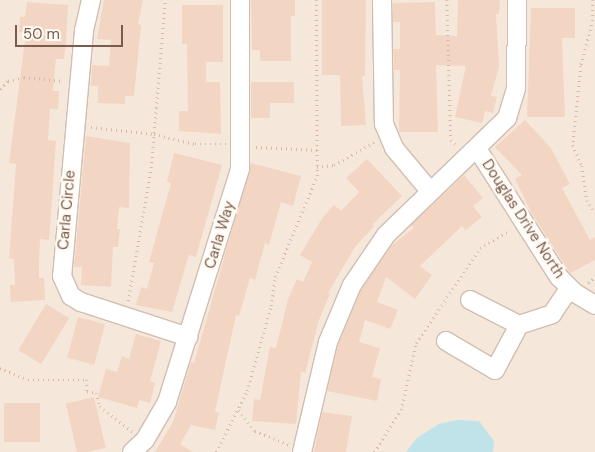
<!DOCTYPE html>
<style>
body{margin:0}
#map{position:relative;width:595px;height:452px;overflow:hidden;background:#fdf6ec;font-family:"DM Sans",sans-serif}
div>[style]{position:absolute}
.residential>*{inset:0;background:#f5e8da;transform-origin:0 0}
.water>*{inset:0;background:#bfe3e8}
.building>*{inset:0;background:#f3d5c3;transform-origin:0 0}
.path>*{height:2.5px;margin-top:-1.25px;transform-origin:0;background:repeating-linear-gradient(90deg,#d9b8a5 0 1px,transparent 0 5px)}
.roads{filter:drop-shadow(1px 0 #d1beb0) drop-shadow(-1px 0 #d1beb0) drop-shadow(0 1px #d1beb0) drop-shadow(0 -1px #d1beb0)}
.minor>*{height:18px;margin:-9px;padding:0 9px;transform-origin:9px;border-radius:9px;background:#fff}
span{translate:-50% -50%;white-space:nowrap;text-align:center;line-height:1.15;-webkit-text-stroke:5px #fffaf3;paint-order:stroke}
.street-label{font-size:15px;color:#7a5c4d}
.scale{position:absolute;left:15px;top:25px;width:108px;height:22px;box-sizing:border-box;border:2px solid #7a5c4d;border-top:0;padding-left:6px;font-size:15px;line-height:18px;white-space:nowrap;color:#7a5c4d;-webkit-text-stroke:4px #fffaf3;paint-order:stroke}
</style>
<div id="map">
<div class="residential">
<i style="left:0;top:0;width:595px;height:452px"></i>
</div>
<div class="water">
<i style="clip-path:polygon(457px 420px,479px 421px,494px 441px,493px 452px,406px 452px,417px 438px,439px 424px)"></i>
</div>
<div class="building">
<i style="clip-path:polygon(104px 0,143px 0,138px 24px,141px 25px,134px 96px,125px 96px,125px 104px,98px 103px,98px 86px,91px 86px,92px 65px,109px 66px,111px 40px,97px 39px)"></i>
<i style="clip-path:polygon(251px 0,295px 0,295px 16px,291px 16px,291px 61px,260px 61px,260px 50px,252px 50px)"></i>
<i style="clip-path:polygon(322px 0,366px 0,365px 76px,362px 76px,366px 125px,341px 126px,340px 75px,322px 75px)"></i>
<i style="clip-path:polygon(458px 0,500px 0,499px 14px,496px 14px,499px 67px,491px 96px,497px 97px,493px 113px,485px 111px,482px 123px,455px 117px,466px 66px,436px 65px,438px 132px,399px 132px,400px 70px,394px 70px,393px 49px,400px 49px,400px 22px,393px 22px,393px 3px,435px 2px,436px 35px,457px 36px)"></i>
<i style="clip-path:polygon(27px 2px,68px 5px,66px 42px,64px 59px,56px 59px,53px 91px,59px 91px,58px 109px,50px 109px,48px 140px,56px 141px,51px 214px,49px 240px,40px 239px,39px 265px,39px 278px,44px 278px,45px 300px,11px 302px,10px 285px,15px 285px,14px 259px,9px 258px,16px 164px,9px 163px,26px 33px,19px 32px,20px 17px,25px 17px)"></i>
<i style="clip-path:polygon(182px 5px,223px 5px,223px 62px,206px 62px,206px 82px,220px 82px,221px 134px,179px 131px,179px 111px,188px 111px,187px 44px,182px 44px)"></i>
<i style="clip-path:polygon(531px 8px,575px 8px,575px 38px,562px 38px,565px 117px,527px 117px)"></i>
<i style="clip-path:polygon(251px 82px,294px 82px,294px 103px,270px 103px,270px 118px,251px 118px)"></i>
<i style="clip-path:polygon(525px 120px,551px 148px,570px 184px,562px 188px,590px 240px,595px 237px,595px 260px,570px 273px,531px 212px,515px 179px,522px 175px,495px 147px)"></i>
<i style="clip-path:polygon(86px 136px,130px 143px,129px 208px,119px 207px,117px 229px,120px 229px,118px 247px,113px 247px,111px 287px,81px 285px,82px 267px,74px 267px)"></i>
<i style="clip-path:polygon(174px 153px,222px 165px,196px 257px,189px 255px,172px 312px,136px 305px,141px 287px,147px 289px,154px 263px,149px 262px,171px 183px,167px 182px)"></i>
<i style="clip-path:polygon(367px 159px,402px 196px,372px 225px,374px 226px,355px 247px,328px 293px,330px 294px,319px 320px,305px 373px,301px 372px,296px 424px,252px 421px,254px 399px,260px 400px,270px 347px,276px 348px,288px 299px,297px 279px,303px 282px,312px 262px,300px 255px,323px 217px,334px 205px,341px 211px,359px 192px,346px 178px)"></i>
<i style="clip-path:polygon(251px 163px,301px 176px,293px 206px,281px 202px,269px 245px,265px 243px,255px 280px,250px 278px,239px 316px,236px 315px,215px 412px,219px 413px,215px 430px,191px 425px,180px 444px,193px 452px,155px 452px,173px 422px,191px 362px,194px 363px)"></i>
<i style="clip-path:polygon(464px 175px,483px 198px,473px 206px,482px 217px,466px 230px,462px 226px,420px 266px,432px 275px,415px 299px,386px 277px,377px 302px,398px 310px,390px 329px,365px 320px,359px 342px,380px 348px,372px 377px,381px 379px,377px 401px,327px 391px,338px 345px,361px 290px,392px 245px,414px 228px,411px 225px)"></i>
<i style="left:46px;top:304px;width:27px;height:54px;rotate:31deg"></i>
<i style="left:78px;top:317px;width:28px;height:42px;rotate:15deg"></i>
<i style="clip-path:polygon(136px 334px,161px 341px,150px 381px,155px 383px,150px 403px,139px 400px,137px 408px,98px 397px,106px 369px,117px 372px,122px 356px,129px 359px)"></i>
<i style="left:94px;top:397px;width:52px;height:29px;rotate:77deg"></i>
<i style="left:4px;top:403px;width:36px;height:39px"></i>
<i style="clip-path:polygon(322px 412px,352px 416px,346px 452px,314px 452px)"></i>
</div>
<div class="path">
<i style="left:447px;top:0;width:140px;rotate:88.4deg"></i>
<i style="left:451px;top:140px;width:8px;rotate:45deg"></i>
<i style="left:593px;top:0;width:20px;rotate:90deg"></i>
<i style="left:593px;top:20px;width:48px;rotate:104.6deg"></i>
<i style="left:581px;top:66px;width:79px;rotate:95.8deg"></i>
<i style="left:573px;top:145px;width:23px;rotate:67deg"></i>
<i style="left:582px;top:166px;width:34px;rotate:82deg"></i>
<i style="left:587px;top:200px;width:15px;rotate:58deg"></i>
<i style="left:0;top:89px;width:11px;rotate:-45deg"></i>
<i style="left:8px;top:81px;width:16px;rotate:-14deg"></i>
<i style="left:24px;top:77px;width:40px;rotate:5.7deg"></i>
<i style="left:91px;top:127px;width:63px;rotate:6.3deg"></i>
<i style="left:154px;top:134px;width:42px;rotate:13.7deg"></i>
<i style="left:195px;top:144px;width:31px"></i>
<i style="left:256px;top:147px;width:61px;rotate:2.8deg"></i>
<i style="left:317px;top:167px;width:17px;rotate:-7deg"></i>
<i style="left:334px;top:165px;width:46px;rotate:-29.9deg"></i>
<i style="left:588px;top:283px;width:9px;rotate:-41deg"></i>
<i style="left:128px;top:301px;width:135px;rotate:-80.2deg"></i>
<i style="left:151px;top:168px;width:169px;rotate:-85.2deg"></i>
<i style="left:0;top:368px;width:30px;rotate:23deg"></i>
<i style="left:28px;top:380px;width:59px"></i>
<i style="left:87px;top:380px;width:11px;rotate:90deg"></i>
<i style="left:87px;top:391px;width:9px;rotate:13deg"></i>
<i style="left:96px;top:393px;width:14px;rotate:73deg"></i>
<i style="left:100px;top:406px;width:42px;rotate:38.2deg"></i>
<i style="left:239px;top:410px;width:26px;rotate:53deg"></i>
<i style="left:255px;top:431px;width:37px;rotate:22deg"></i>
<i style="left:216px;top:452px;width:68px;rotate:-63.1deg"></i>
<i style="left:247px;top:391px;width:88px;rotate:-74.2deg"></i>
<i style="left:271px;top:306px;width:29px;rotate:-82deg"></i>
<i style="left:275px;top:277px;width:109px;rotate:-67.4deg"></i>
<i style="left:317px;top:176px;width:176px;rotate:-90.3deg"></i>
<i style="left:374px;top:452px;width:50px;rotate:-57.3deg"></i>
<i style="left:401px;top:410px;width:69px;rotate:-77.4deg"></i>
<i style="left:416px;top:343px;width:115px;rotate:-56deg"></i>
<i style="left:480px;top:248px;width:35px;rotate:-31deg"></i>
</div>
<div class="roads">
<div class="minor">
<i style="left:91px;top:0;width:32px;rotate:103deg"></i>
<i style="left:84px;top:31px;width:246px;rotate:95.1deg"></i>
<i style="left:62px;top:276px;width:22px;rotate:66deg"></i>
<i style="left:71px;top:296px;width:12px;rotate:31deg"></i>
<i style="left:81px;top:302px;width:113px;rotate:18.1deg"></i>
<i style="left:382px;top:0;width:124px;rotate:89.1deg"></i>
<i style="left:384px;top:124px;width:26px;rotate:67deg"></i>
<i style="left:394px;top:148px;width:56px;rotate:50.1deg"></i>
<i style="left:478px;top:150px;width:151px;rotate:57.5deg"></i>
<i style="left:559px;top:277px;width:23px;rotate:45deg"></i>
<i style="left:575px;top:293px;width:23px;rotate:31deg"></i>
<i style="left:470px;top:300px;width:55px;rotate:27deg"></i>
<i style="left:519px;top:325px;width:35px;rotate:-18deg"></i>
<i style="left:552px;top:314px;width:30px;rotate:-56deg"></i>
<i style="left:446px;top:341px;width:57px;rotate:30.6deg"></i>
<i style="left:495px;top:370px;width:51px;rotate:-61.9deg"></i>
<i style="left:132px;top:452px;width:18px;rotate:-43deg"></i>
<i style="left:145px;top:440px;width:44px;rotate:-59.9deg"></i>
<i style="left:167px;top:402px;width:244px;rotate:-72.6deg"></i>
<i style="left:240px;top:169px;width:169px;rotate:-90deg"></i>
<i style="left:302px;top:452px;width:113px;rotate:-76.7deg"></i>
<i style="left:328px;top:342px;width:62px;rotate:-67.2deg"></i>
<i style="left:352px;top:285px;width:60px;rotate:-55.8deg"></i>
<i style="left:386px;top:235px;width:168px;rotate:-44deg"></i>
<i style="left:507px;top:118px;width:31px;rotate:-73deg"></i>
<i style="left:516px;top:88px;width:88px;rotate:-89.3deg"></i>
</div>
</div>
<div class="street-label">
<span style="left:67px;top:210px;rotate:-85deg">Carla Circle</span>
<span style="left:523px;top:219px;rotate:57deg">Douglas Drive North</span>
<span style="left:220px;top:235px;rotate:-73deg">Carla Way</span>
</div>
<div class="scale">50 m</div>
</div>
